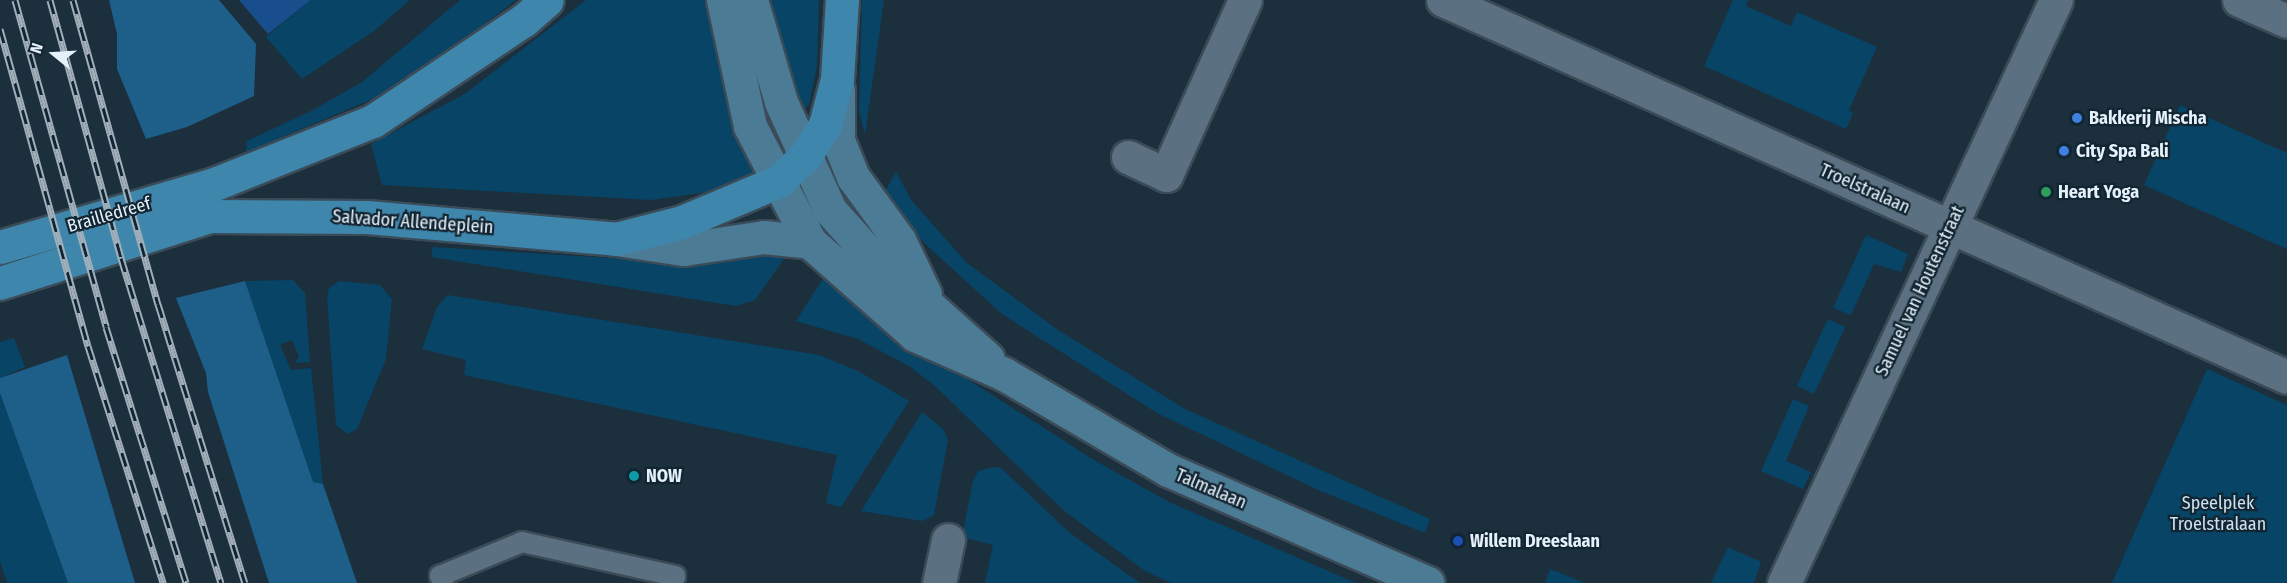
<!DOCTYPE html>
<style>
body{margin:0}
#map{position:relative;width:2287px;height:583px;overflow:hidden;background:#1c2f3c;font-family:"Fira Sans Condensed",sans-serif}
div>[style]{position:absolute}
.green>*{inset:0;background:#074466;transform-origin:0 0}
.forest>*{inset:0;background:#1d5f89}
.water>*{inset:0;background:#184e8c}
.roads{filter:drop-shadow(2px 0 #3b4b57) drop-shadow(-2px 0 #3b4b57) drop-shadow(0 2px #3b4b57) drop-shadow(0 -2px #3b4b57)}
.lane>*{height:20px;margin:-10px;padding:0 10px;transform-origin:10px;border-radius:10px;background:#5b7080}
.street>*{height:33px;margin:-16.5px;padding:0 16.5px;transform-origin:16.5px;border-radius:16.5px;background:#5b7080}
.secondary>*{height:33px;margin:-16.5px;padding:0 16.5px;transform-origin:16.5px;border-radius:16.5px;background:#4c7b96}
.primary>*{height:33px;margin:-16.5px;padding:0 16.5px;transform-origin:16.5px;border-radius:16.5px;background:#3e86ac}
.rail>*{height:7px;margin-top:-3.5px;transform-origin:0;background:repeating-linear-gradient(90deg,#122532 0 14px,#a1afba 0 28px);box-sizing:border-box;border-block:2px solid #a1afba}
.dots>*{width:16px;height:16px;translate:-50% -50%;box-sizing:border-box;border:3px solid #122532;border-radius:50%}
span{translate:-50% -50%;white-space:nowrap;text-align:center;line-height:1.15;-webkit-text-stroke:4.5px #122532;paint-order:stroke}
.poi-label{font-size:18px;color:#e5f1fa;font-weight:700}
.left{translate:0 -50%;text-align:left}
.street-label{font-size:18px;color:#e5f1fa}
.park-label{font-size:18px;color:#cce0ef}
.north{position:absolute;left:24px;top:24px;width:60px;height:60px;-webkit-text-stroke:4px #122532;paint-order:stroke;rotate:288deg;font-size:16px;font-weight:700;line-height:24px;text-align:center;color:#e5f1fa}
.north::after{content:'';display:block;margin:auto;width:21px;height:27px;background:#e5f1fa;clip-path:polygon(50% 0,100% 100%,50% 72%,0 100%)}
</style>
<div id="map">
<div class="green">
<i style="clip-path:polygon(311px 0,410px 0,374px 31px,302px 79px,266px 37px)"></i>
<i style="clip-path:polygon(460px 0,516px 0,427px 68px,380px 96px,246px 152px,247px 141px,315px 109px,362px 82px)"></i>
<i style="clip-path:polygon(586px 0,712px 0,759px 172px,722px 190px,651px 200px,382px 185px,371px 144px,466px 93px)"></i>
<i style="clip-path:polygon(764px 0,819px 0,817px 66px,809px 105px,804px 109px,798px 108px)"></i>
<i style="clip-path:polygon(862px 0,884px 0,865px 135px,859px 111px)"></i>
<i style="clip-path:polygon(1733px 0,1748px 0,1746px 6px,1791px 26px,1797px 12px,1877px 47px,1849px 110px,1853px 113px,1846px 129px,1704px 66px)"></i>
<i style="clip-path:polygon(2180px 105px,2287px 153px,2287px 249px,2144px 185px)"></i>
<i style="clip-path:polygon(896px 172px,912px 201px,967px 263px,1058px 330px,1185px 409px,1430px 519px,1425px 533px,1318px 490px,1157px 413px,1002px 314px,923px 242px,884px 193px)"></i>
<i style="clip-path:polygon(1866px 235px,1908px 254px,1901px 272px,1874px 264px,1851px 315px,1833px 308px)"></i>
<i style="clip-path:polygon(433px 247px,643px 260px,788px 253px,755px 300px,736px 306px,431px 257px)"></i>
<i style="clip-path:polygon(824px 277px,908px 341px,1094px 460px,1169px 502px,1356px 583px,1171px 583px,1145px 571px,1063px 510px,935px 386px,909px 366px,858px 339px,796px 321px)"></i>
<i style="clip-path:polygon(293px 280px,305px 293px,310px 362px,295px 363px,299px 357px,292px 340px,280px 345px,291px 370px,311px 368px,323px 484px,313px 483px,245px 281px)"></i>
<i style="clip-path:polygon(339px 281px,380px 285px,392px 299px,386px 359px,357px 429px,347px 434px,336px 425px,327px 297px,329px 288px)"></i>
<i style="clip-path:polygon(448px 295px,819px 355px,858px 371px,909px 401px,841px 507px,826px 503px,837px 455px,464px 375px,466px 360px,422px 349px,437px 307px)"></i>
<i style="left:1828px;top:319px;width:19px;height:74px;rotate:25deg"></i>
<i style="clip-path:polygon(14px 338px,25px 367px,0 378px,0 342px)"></i>
<i style="clip-path:polygon(2207px 369px,2287px 405px,2287px 583px,2112px 583px)"></i>
<i style="clip-path:polygon(0 393px,68px 583px,7px 583px,0 561px)"></i>
<i style="clip-path:polygon(1793px 399px,1809px 406px,1786px 461px,1811px 472px,1803px 489px,1761px 471px)"></i>
<i style="clip-path:polygon(922px 412px,943px 429px,948px 440px,934px 515px,922px 521px,861px 511px)"></i>
<i style="clip-path:polygon(994px 467px,1001px 468px,1070px 533px,1140px 583px,985px 583px,993px 545px,962px 537px,973px 481px,978px 471px)"></i>
<i style="clip-path:polygon(1728px 547px,1761px 562px,1754px 583px,1711px 583px)"></i>
<i style="clip-path:polygon(1550px 569px,1585px 583px,1545px 583px)"></i>
</div>
<div class="forest">
<i style="clip-path:polygon(109px 0,219px 0,256px 44px,254px 96px,187px 127px,146px 139px,117px 69px,117px 34px)"></i>
<i style="clip-path:polygon(245px 281px,313px 482px,323px 484px,357px 583px,269px 583px,208px 392px,206px 373px,176px 298px)"></i>
<i style="clip-path:polygon(67px 355px,135px 583px,68px 583px,0 393px,0 378px)"></i>
</div>
<div class="water">
<i style="clip-path:polygon(239px 0,311px 0,268px 34px)"></i>
</div>
<div class="roads">
<div class="lane">
<i style="left:443px;top:583px;width:8px;rotate:-113deg"></i>
<i style="left:440px;top:576px;width:89px;rotate:-22.5deg"></i>
<i style="left:522px;top:542px;width:157px;rotate:12.5deg"></i>
<i style="left:675px;top:576px;width:7px;rotate:106deg"></i>
</div>
<div class="street">
<i style="left:1443px;top:0;width:924px;rotate:24.07deg"></i>
<i style="left:2239px;top:0;width:52px;rotate:23.6deg"></i>
<i style="left:1128px;top:157px;width:42px;rotate:25.3deg"></i>
<i style="left:1166px;top:175px;width:192px;rotate:-65.7deg"></i>
<i style="left:939px;top:583px;width:44px;rotate:-78.2deg"></i>
<i style="left:1784px;top:583px;width:643px;rotate:-64.99deg"></i>
</div>
<div class="secondary">
<i style="left:723px;top:0;width:129px;rotate:77.9deg"></i>
<i style="left:750px;top:126px;width:131px;rotate:62.7deg"></i>
<i style="left:751px;top:0;width:106px;rotate:73.6deg"></i>
<i style="left:781px;top:102px;width:119px;rotate:65.6deg"></i>
<i style="left:830px;top:210px;width:51px;rotate:48.2deg"></i>
<i style="left:864px;top:248px;width:166px;rotate:41.8deg"></i>
<i style="left:838px;top:90px;width:50px;rotate:90deg"></i>
<i style="left:838px;top:140px;width:40px;rotate:68deg"></i>
<i style="left:853px;top:177px;width:78px;rotate:53.9deg"></i>
<i style="left:899px;top:240px;width:60px;rotate:64.3deg"></i>
<i style="left:616px;top:239px;width:69px;rotate:8.4deg"></i>
<i style="left:684px;top:249px;width:81px;rotate:-8.5deg"></i>
<i style="left:764px;top:237px;width:46px;rotate:6.2deg"></i>
<i style="left:810px;top:242px;width:140px;rotate:41.5deg"></i>
<i style="left:915px;top:335px;width:97px;rotate:23.7deg"></i>
<i style="left:1004px;top:374px;width:190px;rotate:30.3deg"></i>
<i style="left:1168px;top:470px;width:283px;rotate:23.5deg"></i>
</div>
<div class="primary">
<i style="left:0;top:247px;width:226px;rotate:-16.4deg"></i>
<i style="left:217px;top:183px;width:168px;rotate:-21.7deg"></i>
<i style="left:373px;top:121px;width:182px;rotate:-33.8deg"></i>
<i style="left:524px;top:20px;width:30px;rotate:-41deg"></i>
<i style="left:0;top:283px;width:220px;rotate:-17.7deg"></i>
<i style="left:210px;top:216px;width:157px;rotate:0.4deg"></i>
<i style="left:367px;top:217px;width:250px;rotate:5deg"></i>
<i style="left:616px;top:239px;width:68px;rotate:-14.4deg"></i>
<i style="left:682px;top:222px;width:105px;rotate:-22.9deg"></i>
<i style="left:779px;top:181px;width:37px;rotate:-44deg"></i>
<i style="left:806px;top:155px;width:36px;rotate:-58deg"></i>
<i style="left:825px;top:125px;width:48px;rotate:-75.4deg"></i>
<i style="left:837px;top:79px;width:79px;rotate:-86.4deg"></i>
</div>
</div>
<div class="rail">
<i style="left:15px;top:0;width:339px;rotate:74.4deg"></i>
<i style="left:106px;top:327px;width:268px;rotate:72.6deg"></i>
<i style="left:50px;top:0;width:268px;rotate:74.6deg"></i>
<i style="left:121px;top:258px;width:340px;rotate:72.9deg"></i>
<i style="left:73px;top:0;width:316px;rotate:74.4deg"></i>
<i style="left:158px;top:304px;width:292px;rotate:72.7deg"></i>
<i style="left:0;top:29px;width:329px;rotate:74.5deg"></i>
<i style="left:88px;top:346px;width:249px;rotate:72.4deg"></i>
</div>
<div class="dots">
<i style="left:2077px;top:118px;background:#3f7fe0"></i>
<i style="left:2064px;top:151px;background:#3f7fe0"></i>
<i style="left:2046px;top:192px;background:#2e9e5b"></i>
<i style="left:634px;top:476px;background:#0f9aa8"></i>
<i style="left:1458px;top:541px;background:#1a4fb4"></i>
</div>
<div class="poi-label">
<span class="left" style="left:2089px;top:118px">Bakkerij Mischa</span>
<span class="left" style="left:2076px;top:151px">City Spa Bali</span>
<span class="left" style="left:2058px;top:192px">Heart Yoga</span>
<span class="left" style="left:646px;top:476px">NOW</span>
<span class="left" style="left:1470px;top:541px">Willem Dreeslaan</span>
</div>
<div class="street-label">
<span style="left:1865px;top:189px;rotate:24deg">Troelstralaan</span>
<span style="left:109px;top:215px;rotate:-16deg">Brailledreef</span>
<span style="left:413px;top:222px;rotate:4deg">Salvador Allendeplein</span>
<span style="left:1920px;top:291px;rotate:-65deg">Samuel van Houtenstraat</span>
<span style="left:1211px;top:489px;rotate:23deg">Talmalaan</span>
</div>
<div class="park-label">
<span style="left:2218px;top:514px">Speelplek<br>Troelstralaan</span>
</div>
<div class="north">N</div>
</div>
